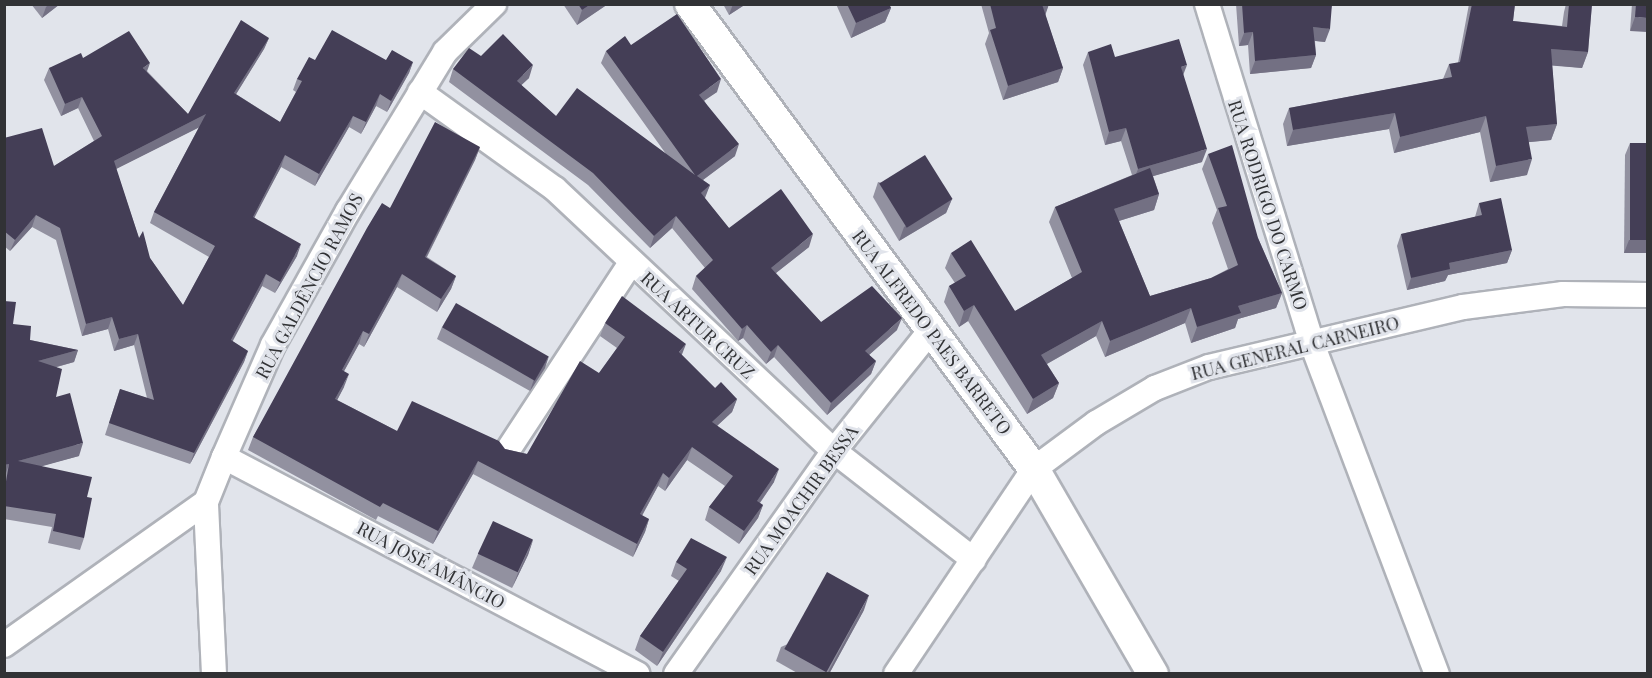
<!DOCTYPE html>
<meta charset="utf-8">
<style>
body{margin:0}
#map{position:relative;width:1652px;height:678px;overflow:hidden;background:#e1e4eb;font-family:"Playfair Display",serif}
div>[style]{position:absolute}
.roads{filter:drop-shadow(2px 0 #afb2b9) drop-shadow(-2px 0 #afb2b9) drop-shadow(0 2px #afb2b9) drop-shadow(0 -2px #afb2b9)}
.minor>*{height:24px;margin:-12px;padding:0 12px;transform-origin:12px;border-radius:12px;background:#fff}
.tertiary>*{height:30px;margin:-15px;padding:0 15px;transform-origin:15px;border-radius:15px;background:#fff}
.wall>*{inset:0;background:#9291a0}
.shaded-wall>*{inset:0;background:#737083}
.building>*{inset:0;background:#443e56;transform-origin:0 0}
span{translate:-50% -50%;white-space:nowrap;text-align:center;line-height:1.15;-webkit-text-stroke:6px #e1e4eb;paint-order:stroke}
.street-label{font-size:18px;color:#313235}
.frame{position:absolute;inset:0;border:6px solid #313235;pointer-events:none}
</style>
<div id="map">
<div class="roads">
<div class="minor">
<i style="left:1207px;top:4px;width:353px;rotate:72.8deg"></i>
<i style="left:1311px;top:341px;width:356px;rotate:69.3deg"></i>
<i style="left:420px;top:92px;width:166px;rotate:35.7deg"></i>
<i style="left:555px;top:189px;width:383px;rotate:43.2deg"></i>
<i style="left:834px;top:451px;width:177px;rotate:37.9deg"></i>
<i style="left:508px;top:450px;width:224px;rotate:-56.7deg"></i>
<i style="left:224px;top:457px;width:467px;rotate:27.7deg"></i>
<i style="left:4px;top:645px;width:247px;rotate:-35.3deg"></i>
<i style="left:214px;top:674px;width:172px;rotate:-92.7deg"></i>
<i style="left:206px;top:502px;width:48px;rotate:-68.2deg"></i>
<i style="left:224px;top:457px;width:122px;rotate:-66.4deg"></i>
<i style="left:273px;top:345px;width:154px;rotate:-60.8deg"></i>
<i style="left:348px;top:211px;width:186px;rotate:-58.6deg"></i>
<i style="left:445px;top:52px;width:69px;rotate:-44.4deg"></i>
<i style="left:676px;top:674px;width:273px;rotate:-54.7deg"></i>
<i style="left:834px;top:451px;width:155px;rotate:-51.3deg"></i>
<i style="left:896px;top:674px;width:247px;rotate:-56.1deg"></i>
<i style="left:1034px;top:469px;width:77px;rotate:-36.6deg"></i>
<i style="left:1096px;top:423px;width:69px;rotate:-30.7deg"></i>
<i style="left:1155px;top:388px;width:58px;rotate:-21.3deg"></i>
<i style="left:1209px;top:367px;width:261px;rotate:-13.3deg"></i>
<i style="left:1463px;top:307px;width:101px;rotate:-7.4deg"></i>
<i style="left:1563px;top:294px;width:85px;rotate:0.7deg"></i>
</div>
<div class="tertiary">
<i style="left:690px;top:4px;width:578px;rotate:53.51deg"></i>
<i style="left:1034px;top:469px;width:237px;rotate:59.9deg"></i>
</div>
</div>
<div class="wall">
<i style="clip-path:polygon(31px 4px,60px 4px,42px 18px)"></i>
<i style="clip-path:polygon(563px 4px,608px 4px,577px 25px)"></i>
<i style="clip-path:polygon(723px 4px,746px 4px,729px 15px)"></i>
<i style="clip-path:polygon(836px 4px,889px 4px,891px 8px,885px 22px,851px 38px)"></i>
<i style="clip-path:polygon(981px 4px,1049px 4px,1045px 14px,1063px 68px,1058px 82px,1003px 100px,985px 44px,989px 33px)"></i>
<i style="clip-path:polygon(1236px 4px,1332px 4px,1325px 42px,1315px 41px,1316px 55px,1311px 68px,1250px 74px,1248px 45px,1239px 46px)"></i>
<i style="clip-path:polygon(1469px 4px,1515px 4px,1513px 21px,1562px 26px,1564px 12px,1566px 4px,1592px 4px,1588px 52px,1582px 68px,1552px 65px,1557px 124px,1551px 140px,1529px 142px,1527px 175px,1490px 182px,1480px 132px,1394px 153px,1389px 129px,1287px 146px,1283px 124px,1289px 108px,1443px 79px,1449px 64px,1458px 63px)"></i>
<i style="clip-path:polygon(1632px 4px,1647px 4px,1630px 31px)"></i>
<i style="clip-path:polygon(evenodd,269px 38px,264px 49px,236px 94px,280px 122px,296px 92px,293px 90px,297px 79px,315px 60px,386px 60px,413px 62px,409px 73px,387px 112px,376px 106px,361px 134px,349px 127px,315px 186px,281px 167px,254px 217px,297px 256px,275px 293px,262px 286px,232px 341px,248px 351px,244px 362px,190px 464px,105px 435px,120px 389px,147px 398px,134px 345px,114px 351px,108px 329px,82px 336px,56px 240px,32px 227px,10px 251px,4px 246px,4px 138px,54px 166px,94px 141px,78px 108px,61px 116px,44px 80px,49px 68px,83px 58px,147px 71px,188px 114px,269px 38px,199px 127px,154px 212px,150px 223px,209px 257px,183px 305px,150px 258px,139px 238px,116px 169px,199px 127px)"></i>
<i style="clip-path:polygon(631px 45px,717px 92px,704px 100px,735px 156px,703px 180px,710px 185px,704px 198px,729px 228px,809px 247px,776px 273px,821px 322px,897px 330px,869px 355px,876px 361px,871px 374px,827px 415px,774px 357px,766px 364px,743px 338px,738px 341px,692px 289px,696px 276px,705px 268px,672px 228px,650px 248px,588px 185px,449px 82px,453px 69px,481px 56px,529px 78px,521px 85px,556px 116px,666px 154px,601px 63px,606px 51px)"></i>
<i style="clip-path:polygon(1088px 52px,1115px 57px,1183px 74px,1202px 162px,1153px 176px,1159px 194px,1154px 210px,1119px 221px,1150px 296px,1211px 278px,1228px 269px,1212px 223px,1217px 210px,1202px 169px,1208px 154px,1258px 238px,1282px 293px,1276px 308px,1238px 319px,1235px 328px,1191px 343px,1185px 323px,1105px 357px,1096px 336px,1047px 364px,1059px 383px,1053px 398px,1027px 414px,968px 321px,959px 327px,944px 302px,949px 286px,955px 283px,945px 268px,951px 253px,1015px 311px,1072px 278px,1049px 222px,1055px 207px,1132px 175px,1121px 141px,1105px 145px,1083px 65px)"></i>
<i style="clip-path:polygon(1630px 143px,1647px 143px,1647px 253px,1624px 253px,1625px 155px)"></i>
<i style="clip-path:polygon(480px 147px,475px 160px,427px 257px,456px 276px,451px 289px,437px 312px,397px 287px,364px 347px,359px 344px,344px 371px,344px 387px,337px 400px,397px 431px,505px 449px,527px 454px,599px 373px,617px 348px,600px 336px,605px 323px,682px 355px,715px 388px,737px 399px,732px 412px,717px 426px,774px 482px,760px 503px,763px 505px,758px 518px,739px 544px,705px 520px,709px 507px,725px 486px,687px 460px,665px 491px,658px 486px,642px 516px,649px 519px,645px 532px,633px 557px,473px 474px,433px 544px,378px 516px,376px 520px,248px 450px,253px 437px,390px 208px)"></i>
<i style="clip-path:polygon(878px 182px,952px 199px,946px 213px,899px 241px,873px 197px)"></i>
<i style="clip-path:polygon(1479px 203px,1512px 250px,1507px 263px,1448px 275px,1445px 281px,1407px 290px,1397px 246px,1401px 234px,1475px 217px)"></i>
<i style="clip-path:polygon(13px 324px,30px 340px,78px 350px,74px 362px,57px 367px,56px 397px,79px 456px,41px 466px,87px 497px,84px 538px,80px 550px,48px 543px,52px 527px,4px 519px,4px 479px)"></i>
<i style="clip-path:polygon(442px 327px,545px 368px,530px 391px,437px 339px)"></i>
<i style="clip-path:polygon(533px 540px,528px 555px,512px 588px,472px 568px,478px 554px)"></i>
<i style="clip-path:polygon(676px 562px,721px 571px,657px 666px,635px 650px,640px 636px,679px 581px,671px 576px)"></i>
<i style="clip-path:polygon(864px 610px,829px 674px,799px 674px,776px 661px,781px 647px)"></i>
</div>
<div class="shaded-wall">
<i style="clip-path:polygon(49px 4px,60px 4px,42px 18px,46px 7px)"></i>
<i style="clip-path:polygon(591px 4px,608px 4px,577px 25px,582px 10px)"></i>
<i style="clip-path:polygon(733px 4px,746px 4px,729px 15px)"></i>
<i style="clip-path:polygon(1042px 4px,1049px 4px,1045px 16px)"></i>
<i style="clip-path:polygon(891px 8px,885px 22px,851px 38px,856px 23px)"></i>
<i style="clip-path:polygon(1635px 17px,1647px 18px,1647px 32px,1630px 31px)"></i>
<i style="clip-path:polygon(1313px 27px,1330px 29px,1325px 42px,1308px 40px)"></i>
<i style="clip-path:polygon(1253px 32px,1248px 45px,1239px 46px,1244px 33px)"></i>
<i style="clip-path:polygon(269px 38px,264px 49px,230px 104px,234px 93px)"></i>
<i style="clip-path:polygon(1551px 49px,1588px 52px,1582px 68px,1545px 65px)"></i>
<i style="clip-path:polygon(1316px 55px,1311px 68px,1250px 74px,1255px 61px)"></i>
<i style="clip-path:polygon(413px 62px,409px 73px,387px 112px,391px 101px)"></i>
<i style="clip-path:polygon(150px 63px,146px 74px,143px 68px)"></i>
<i style="clip-path:polygon(533px 65px,529px 78px,512px 94px,517px 81px)"></i>
<i style="clip-path:polygon(1187px 65px,1182px 78px,1181px 67px)"></i>
<i style="clip-path:polygon(1063px 68px,1058px 82px,1003px 100px,1008px 86px)"></i>
<i style="clip-path:polygon(721px 79px,717px 92px,695px 107px,699px 95px)"></i>
<i style="clip-path:polygon(380px 94px,376px 106px,361px 134px,366px 122px)"></i>
<i style="clip-path:polygon(82px 97px,78px 108px,61px 116px,65px 104px)"></i>
<i style="clip-path:polygon(1395px 113px,1389px 129px,1287px 146px,1293px 130px)"></i>
<i style="clip-path:polygon(206px 114px,202px 126px,110px 172px,114px 161px)"></i>
<i style="clip-path:polygon(353px 116px,349px 127px,315px 186px,319px 174px)"></i>
<i style="clip-path:polygon(1486px 116px,1480px 132px,1394px 153px,1400px 137px)"></i>
<i style="clip-path:polygon(1557px 124px,1551px 140px,1520px 143px,1526px 127px)"></i>
<i style="clip-path:polygon(1126px 128px,1121px 141px,1105px 145px,1109px 132px)"></i>
<i style="clip-path:polygon(739px 144px,735px 156px,692px 188px,697px 176px)"></i>
<i style="clip-path:polygon(480px 147px,475px 160px,420px 270px,425px 257px)"></i>
<i style="clip-path:polygon(1207px 149px,1202px 162px,1133px 182px,1138px 169px)"></i>
<i style="clip-path:polygon(285px 155px,281px 167px,249px 228px,253px 217px)"></i>
<i style="clip-path:polygon(1532px 159px,1527px 175px,1490px 182px,1496px 166px)"></i>
<i style="clip-path:polygon(710px 185px,705px 198px,696px 206px,701px 193px)"></i>
<i style="clip-path:polygon(1159px 194px,1154px 210px,1109px 224px,1114px 209px)"></i>
<i style="clip-path:polygon(952px 199px,946px 213px,899px 241px,904px 227px)"></i>
<i style="clip-path:polygon(36px 215px,32px 227px,10px 251px,15px 240px)"></i>
<i style="clip-path:polygon(676px 216px,672px 228px,650px 248px,654px 236px)"></i>
<i style="clip-path:polygon(813px 234px,809px 247px,767px 280px,771px 268px)"></i>
<i style="clip-path:polygon(1629px 240px,1647px 240px,1647px 253px,1624px 253px)"></i>
<i style="clip-path:polygon(301px 244px,297px 256px,275px 293px,280px 282px)"></i>
<i style="clip-path:polygon(1512px 250px,1507px 263px,1448px 275px,1445px 281px,1407px 290px,1411px 278px,1449px 263px)"></i>
<i style="clip-path:polygon(266px 274px,262px 286px,227px 352px,231px 340px)"></i>
<i style="clip-path:polygon(402px 274px,397px 287px,364px 347px,369px 334px)"></i>
<i style="clip-path:polygon(456px 276px,451px 289px,437px 312px,441px 299px)"></i>
<i style="clip-path:polygon(1282px 293px,1276px 308px,1238px 319px,1235px 328px,1191px 343px,1197px 327px,1238px 306px)"></i>
<i style="clip-path:polygon(974px 305px,968px 321px,959px 327px,964px 311px)"></i>
<i style="clip-path:polygon(1191px 308px,1185px 323px,1105px 357px,1110px 341px)"></i>
<i style="clip-path:polygon(112px 317px,108px 329px,82px 336px,86px 324px)"></i>
<i style="clip-path:polygon(902px 318px,897px 330px,860px 363px,865px 351px)"></i>
<i style="clip-path:polygon(1102px 321px,1096px 336px,1036px 370px,1041px 355px)"></i>
<i style="clip-path:polygon(747px 325px,743px 338px,738px 341px,742px 329px)"></i>
<i style="clip-path:polygon(363px 331px,359px 344px,337px 384px,342px 370px)"></i>
<i style="clip-path:polygon(138px 334px,134px 345px,114px 351px,119px 339px)"></i>
<i style="clip-path:polygon(686px 344px,681px 357px,679px 352px)"></i>
<i style="clip-path:polygon(778px 345px,774px 357px,766px 364px,771px 352px)"></i>
<i style="clip-path:polygon(78px 350px,74px 362px,34px 373px,38px 361px)"></i>
<i style="clip-path:polygon(248px 351px,244px 362px,190px 464px,194px 453px)"></i>
<i style="clip-path:polygon(549px 356px,545px 368px,530px 391px,534px 379px)"></i>
<i style="clip-path:polygon(876px 361px,871px 374px,827px 415px,831px 403px)"></i>
<i style="clip-path:polygon(349px 374px,344px 387px,331px 412px,335px 399px)"></i>
<i style="clip-path:polygon(1059px 383px,1053px 398px,1027px 414px,1033px 399px)"></i>
<i style="clip-path:polygon(737px 399px,732px 412px,707px 435px,712px 422px)"></i>
<i style="clip-path:polygon(83px 443px,79px 456px,14px 474px,18px 461px)"></i>
<i style="clip-path:polygon(692px 447px,687px 460px,665px 491px,669px 478px)"></i>
<i style="clip-path:polygon(478px 461px,473px 474px,433px 544px,438px 531px)"></i>
<i style="clip-path:polygon(9px 464px,5px 476px,4px 476px,4px 465px)"></i>
<i style="clip-path:polygon(779px 469px,774px 482px,752px 514px,757px 501px)"></i>
<i style="clip-path:polygon(663px 473px,658px 486px,635px 528px,640px 514px)"></i>
<i style="clip-path:polygon(763px 505px,758px 518px,739px 544px,744px 531px)"></i>
<i style="clip-path:polygon(649px 519px,645px 532px,633px 557px,637px 544px)"></i>
<i style="clip-path:polygon(533px 540px,528px 555px,512px 588px,518px 573px)"></i>
<i style="clip-path:polygon(727px 557px,721px 571px,657px 666px,663px 652px)"></i>
<i style="clip-path:polygon(869px 595px,864px 610px,829px 674px,827px 674px)"></i>
</div>
<div class="building">
<i style="clip-path:polygon(578px 4px,591px 4px,582px 10px)"></i>
<i style="clip-path:polygon(847px 4px,889px 4px,891px 8px,856px 23px)"></i>
<i style="clip-path:polygon(990px 4px,1042px 4px,1063px 68px,1008px 86px,990px 30px,996px 28px)"></i>
<i style="clip-path:polygon(1242px 4px,1332px 4px,1330px 29px,1313px 27px,1316px 55px,1255px 61px,1253px 32px,1244px 33px)"></i>
<i style="clip-path:polygon(1472px 4px,1515px 4px,1513px 21px,1567px 27px,1569px 4px,1592px 4px,1588px 52px,1551px 49px,1557px 124px,1526px 127px,1532px 159px,1496px 166px,1486px 116px,1400px 137px,1395px 113px,1293px 130px,1289px 108px,1452px 77px,1449px 64px,1460px 62px)"></i>
<i style="clip-path:polygon(1636px 4px,1647px 4px,1647px 18px,1635px 17px)"></i>
<i style="clip-path:polygon(677px 14px,721px 79px,699px 95px,739px 144px,697px 176px,710px 185px,701px 193px,729px 228px,781px 189px,813px 234px,771px 268px,821px 322px,872px 286px,902px 318px,865px 351px,876px 361px,831px 403px,778px 345px,771px 352px,747px 325px,742px 329px,696px 276px,713px 260px,676px 216px,654px 236px,593px 173px,453px 69px,469px 48px,481px 56px,503px 34px,533px 65px,517px 81px,556px 116px,577px 88px,695px 175px,606px 51px,625px 36px,631px 45px)"></i>
<i style="clip-path:polygon(evenodd,241px 20px,269px 38px,234px 93px,280px 122px,302px 81px,297px 79px,309px 57px,315px 60px,332px 30px,386px 60px,392px 50px,413px 62px,391px 101px,380px 94px,366px 122px,353px 116px,319px 174px,285px 155px,253px 217px,301px 244px,280px 282px,266px 274px,231px 340px,248px 351px,194px 453px,109px 423px,120px 389px,154px 400px,138px 334px,119px 339px,112px 317px,86px 324px,60px 228px,36px 215px,15px 240px,4px 231px,4px 138px,42px 128px,54px 166px,102px 136px,82px 97px,65px 104px,49px 68px,81px 53px,83px 58px,129px 31px,150px 63px,143px 68px,188px 114px,241px 20px,206px 114px,154px 212px,215px 246px,183px 305px,150px 258px,143px 231px,139px 238px,114px 161px,206px 114px)"></i>
<i style="clip-path:polygon(1179px 39px,1187px 65px,1181px 67px,1207px 149px,1138px 169px,1126px 128px,1109px 132px,1088px 52px,1111px 44px,1115px 57px)"></i>
<i style="clip-path:polygon(435px 122px,480px 147px,425px 257px,456px 276px,441px 299px,402px 274px,369px 334px,363px 331px,342px 370px,349px 374px,335px 399px,397px 431px,412px 401px,499px 441px,505px 449px,527px 454px,580px 361px,599px 373px,625px 337px,605px 323px,622px 296px,686px 344px,679px 352px,715px 388px,721px 382px,737px 399px,712px 422px,779px 469px,757px 501px,763px 505px,744px 531px,709px 507px,733px 476px,692px 447px,669px 478px,663px 473px,640px 514px,649px 519px,637px 544px,478px 461px,438px 531px,383px 503px,380px 507px,253px 437px,367px 228px,382px 203px,390px 208px)"></i>
<i style="left:1630px;top:143px;width:17px;height:97px"></i>
<i style="clip-path:polygon(1232px 145px,1258px 238px,1282px 293px,1238px 306px,1241px 313px,1197px 327px,1191px 308px,1110px 341px,1102px 321px,1041px 355px,1059px 383px,1033px 399px,974px 305px,964px 311px,949px 286px,966px 276px,951px 253px,971px 240px,1015px 311px,1082px 272px,1055px 207px,1150px 168px,1159px 194px,1114px 209px,1150px 296px,1211px 278px,1238px 265px,1218px 208px,1227px 206px,1208px 154px)"></i>
<i style="left:925px;top:155px;width:52px;height:54px;rotate:58deg"></i>
<i style="clip-path:polygon(1501px 198px,1512px 250px,1449px 263px,1450px 269px,1411px 278px,1401px 234px,1482px 215px,1479px 203px)"></i>
<i style="clip-path:polygon(4px 301px,16px 302px,13px 324px,31px 326px,30px 340px,78px 350px,38px 361px,62px 369px,56px 397px,70px 393px,83px 443px,18px 461px,92px 477px,87px 497px,92px 498px,84px 538px,53px 531px,56px 514px,4px 506px,4px 493px,9px 464px,4px 465px)"></i>
<i style="left:456px;top:303px;width:107px;height:28px;rotate:30deg"></i>
<i style="left:493px;top:521px;width:44px;height:36px;rotate:25deg"></i>
<i style="clip-path:polygon(691px 538px,727px 557px,663px 652px,640px 636px,687px 569px,676px 562px)"></i>
<i style="left:827px;top:572px;width:48px;height:88px;rotate:29deg"></i>
</div>
<div class="street-label">
<span style="left:1268px;top:205px;rotate:72deg">RUA RODRIGO DO CARMO</span>
<span style="left:309px;top:286px;rotate:-62deg">RUA GALDÊNCIO RAMOS</span>
<span style="left:698px;top:325px;rotate:43deg">RUA ARTUR CRUZ</span>
<span style="left:932px;top:332px;rotate:53deg">RUA ALFREDO PAES BARRETO</span>
<span style="left:1295px;top:348px;rotate:-14deg">RUA GENERAL CARNEIRO</span>
<span style="left:801px;top:500px;rotate:-54deg">RUA MOACHIR BESSA</span>
<span style="left:431px;top:565px;rotate:28deg">RUA JOSÉ AMÂNCIO</span>
</div>
<div class="frame"></div>
</div>
